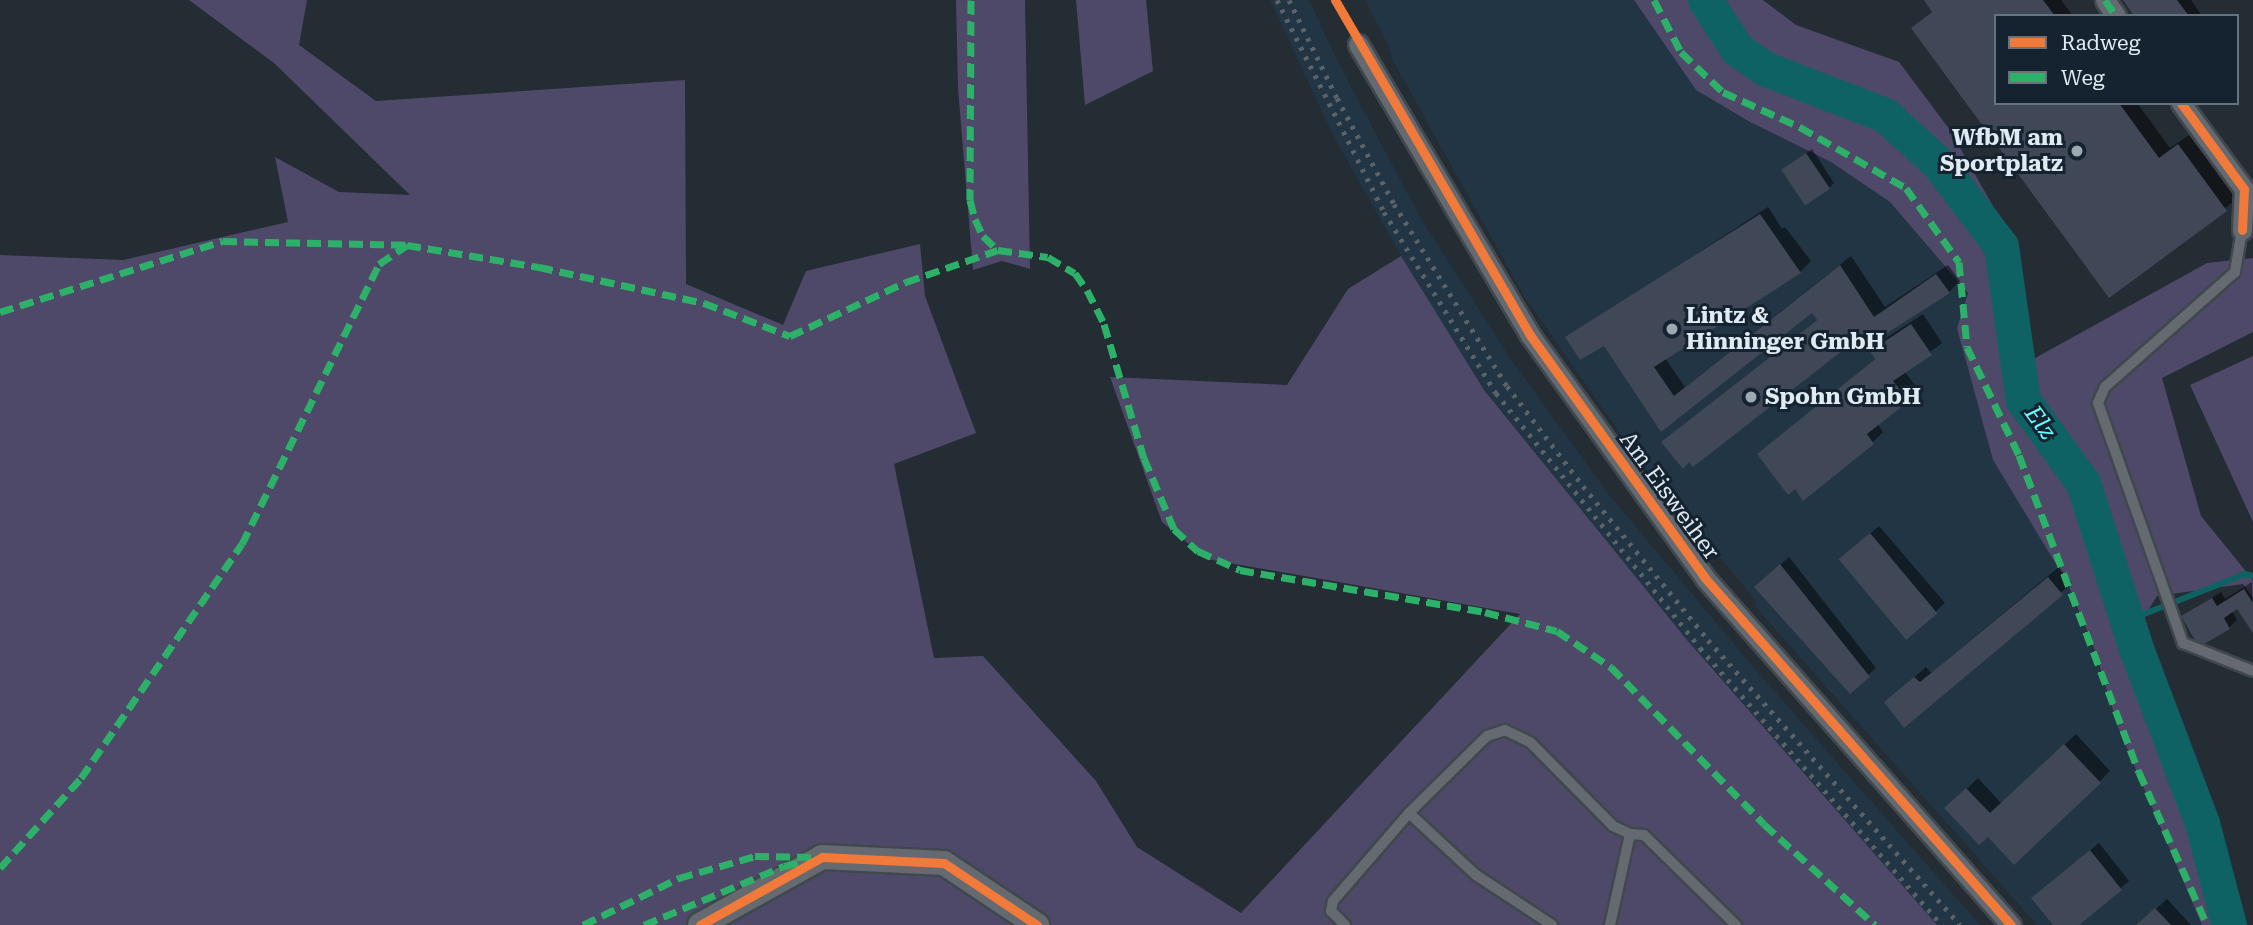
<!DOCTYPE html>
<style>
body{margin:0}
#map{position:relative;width:2253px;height:925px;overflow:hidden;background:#242c34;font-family:"Roboto Serif",serif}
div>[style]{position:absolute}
.built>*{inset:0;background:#213544}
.green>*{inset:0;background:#4e4969}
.shadow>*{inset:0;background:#0007}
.stream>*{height:6px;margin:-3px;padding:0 3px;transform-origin:3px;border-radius:3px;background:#0f6264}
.river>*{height:35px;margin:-17.5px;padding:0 17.5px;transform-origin:17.5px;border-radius:17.5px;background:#0f6264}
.building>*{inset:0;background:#404756;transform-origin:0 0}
.roads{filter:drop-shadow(2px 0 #40484e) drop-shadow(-2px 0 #40484e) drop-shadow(0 2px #40484e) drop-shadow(0 -2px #40484e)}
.service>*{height:10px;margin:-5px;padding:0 5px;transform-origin:5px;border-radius:5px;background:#646a70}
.minor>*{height:19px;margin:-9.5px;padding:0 9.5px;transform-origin:9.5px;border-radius:9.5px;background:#646a70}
.tertiary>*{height:24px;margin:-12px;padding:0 12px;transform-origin:12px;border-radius:12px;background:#646a70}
.rail>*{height:5px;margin-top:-2.5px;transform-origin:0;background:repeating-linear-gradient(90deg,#5b6268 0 3.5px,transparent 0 10.5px)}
.quiet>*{height:7px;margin-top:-3.5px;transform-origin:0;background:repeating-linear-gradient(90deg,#2db169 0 14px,transparent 0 21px)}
.cycleway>*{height:9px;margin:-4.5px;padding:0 4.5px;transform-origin:4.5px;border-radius:4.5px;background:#f17a3a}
.dots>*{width:19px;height:19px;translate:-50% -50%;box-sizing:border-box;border:4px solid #152330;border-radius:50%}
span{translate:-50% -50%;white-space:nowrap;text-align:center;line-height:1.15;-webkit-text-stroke:6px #152330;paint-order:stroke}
.poi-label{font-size:23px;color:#e0eaf2;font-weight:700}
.right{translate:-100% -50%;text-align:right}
.left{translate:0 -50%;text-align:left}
.street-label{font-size:23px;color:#e0eaf2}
.water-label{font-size:24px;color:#68fcfe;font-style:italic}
.legend{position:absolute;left:1994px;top:14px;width:245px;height:91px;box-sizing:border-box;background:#152330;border:2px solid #66737e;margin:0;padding:9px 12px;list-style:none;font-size:21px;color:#e0eaf2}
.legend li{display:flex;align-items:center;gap:14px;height:35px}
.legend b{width:35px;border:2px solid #66737e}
</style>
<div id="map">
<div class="built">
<i style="clip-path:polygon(1270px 0,1309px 0,1339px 64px,1421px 219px,1512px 361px,1610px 496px,1761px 676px,1980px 925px,1937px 925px,1687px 640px,1484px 390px,1419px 288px,1333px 135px)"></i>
<i style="clip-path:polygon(1365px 0,1634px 0,1696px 90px,1750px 122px,1831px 162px,1890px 202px,1968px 293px,1957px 328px,1993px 460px,2068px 584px,2139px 773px,2202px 925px,2037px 925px,1754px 605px,1757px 602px,1640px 462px,1524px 296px,1392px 59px,1389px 47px)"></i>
</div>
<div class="green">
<i style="clip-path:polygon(189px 0,307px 0,299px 45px,376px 101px,685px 80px,686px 284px,783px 325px,806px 271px,920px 244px,925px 296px,976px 433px,894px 464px,934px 658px,983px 656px,1096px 781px,1137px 847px,1241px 913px,1520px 614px,1207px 559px,1162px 522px,1110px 377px,1287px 385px,1348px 289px,1401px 256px,1484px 390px,1687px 640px,1937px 925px,0 925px,0 255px,123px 260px,288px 222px,275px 157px,339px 192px,410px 195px,274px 63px)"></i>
<i style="clip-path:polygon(956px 0,1025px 0,1030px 269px,1002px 261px,973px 270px,958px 88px)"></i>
<i style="clip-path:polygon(1076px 0,1146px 0,1153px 71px,1085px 105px)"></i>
<i style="clip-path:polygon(1634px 0,1763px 0,1796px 25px,1899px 62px,1950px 130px,2020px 254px,2028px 362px,2207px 263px,2253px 258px,2253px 332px,2162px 378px,2201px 516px,2253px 580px,2253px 598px,2243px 584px,2157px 596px,2141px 622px,2236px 925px,2202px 925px,2118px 727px,2095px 651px,2068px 584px,1993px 460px,1957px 328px,1968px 293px,1890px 202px,1831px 162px,1750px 122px,1696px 90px)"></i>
<i style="clip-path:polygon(2253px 356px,2253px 522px,2190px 385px)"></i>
</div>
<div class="shadow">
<i style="clip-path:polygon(1926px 0,2061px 0,2073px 16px,1996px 16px,1996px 103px,2137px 103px,2170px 148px,2189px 135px,2237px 199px,2109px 296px,1913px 28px,1934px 10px)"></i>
<i style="clip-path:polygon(2125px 0,2191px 0,2202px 16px,2136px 16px)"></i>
<i style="clip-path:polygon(1812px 149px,1834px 183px,1829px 188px,1783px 169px)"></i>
<i style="clip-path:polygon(1768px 207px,1782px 229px,1785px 227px,1811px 261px,1800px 272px,1665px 358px,1685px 387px,1851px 256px,1885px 307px,1948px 265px,1960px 281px,1949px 292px,1674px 432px,1818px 319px,1813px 311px,1662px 429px,1606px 346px,1568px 338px)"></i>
<i style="clip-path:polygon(1923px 314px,1942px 343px,1904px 371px,1918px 389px,1877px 423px,1883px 432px,1873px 442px,1770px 444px,1876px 358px,1872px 351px,1883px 340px)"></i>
<i style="clip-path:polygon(1879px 526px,1945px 603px,1907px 637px,1849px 552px)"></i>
<i style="clip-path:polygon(1789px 557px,1876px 668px,1868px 675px,1764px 579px)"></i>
<i style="clip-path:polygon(2059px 567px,2072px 583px,1904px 725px,1897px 692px,1926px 667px,1931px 673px)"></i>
<i style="clip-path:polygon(2252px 582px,2253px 630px,2237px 607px,2232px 611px,2237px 620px,2229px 628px,2183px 617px,2221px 592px,2225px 599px)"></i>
<i style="clip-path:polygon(2076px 734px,2110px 771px,2099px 782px,1988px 835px,1947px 808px,1978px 778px,2002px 804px)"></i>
<i style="clip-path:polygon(2099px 843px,2129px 881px,2076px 925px,2056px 925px,2042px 890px)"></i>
<i style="clip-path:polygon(2167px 899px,2191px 925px,2138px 925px)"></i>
</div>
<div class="stream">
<i style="left:2129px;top:620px;width:125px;rotate:-21.6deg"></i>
<i style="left:2245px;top:574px;width:8px;rotate:14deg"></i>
</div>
<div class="river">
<i style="left:1705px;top:0;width:59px;rotate:56.9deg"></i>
<i style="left:1737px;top:49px;width:35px;rotate:35deg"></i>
<i style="left:1766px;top:69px;width:128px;rotate:21.1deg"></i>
<i style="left:1885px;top:115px;width:72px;rotate:42.2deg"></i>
<i style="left:1938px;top:163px;width:104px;rotate:52.8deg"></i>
<i style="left:2001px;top:246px;width:156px;rotate:81.9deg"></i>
<i style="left:2023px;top:400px;width:102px;rotate:54.1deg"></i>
<i style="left:2083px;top:483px;width:176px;rotate:72.2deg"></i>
<i style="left:2137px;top:651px;width:184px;rotate:69.3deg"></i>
<i style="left:2202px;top:823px;width:106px;rotate:75.2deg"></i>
</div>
<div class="building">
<i style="clip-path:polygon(1924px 0,2043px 0,2055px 16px,1996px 16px,1996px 103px,2119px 103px,2159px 158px,2178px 144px,2227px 211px,2109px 298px,1911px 28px,1932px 12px)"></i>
<i style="clip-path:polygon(2123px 0,2177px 0,2189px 16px,2134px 16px)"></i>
<i style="left:1806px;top:153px;width:43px;height:30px;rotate:56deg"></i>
<i style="clip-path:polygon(1760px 214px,1801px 273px,1654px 367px,1674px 396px,1840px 265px,1874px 317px,1936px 274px,1950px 293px,1865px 347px,1860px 337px,1693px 467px,1689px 462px,1683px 469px,1661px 442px,1817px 320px,1812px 313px,1661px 432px,1604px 346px,1580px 360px,1565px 337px)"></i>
<i style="clip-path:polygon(1911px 324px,1932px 355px,1893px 381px,1909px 401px,1867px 434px,1874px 444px,1803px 501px,1795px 489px,1788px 495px,1757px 454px,1875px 359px,1870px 351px)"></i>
<i style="left:1870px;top:533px;width:105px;height:41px;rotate:50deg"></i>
<i style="clip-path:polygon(1780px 564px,1870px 677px,1850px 694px,1754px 587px)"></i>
<i style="clip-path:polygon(2048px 577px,2063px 595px,1904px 728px,1884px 702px,1914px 677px,1920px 682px)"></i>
<i style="clip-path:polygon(2244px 589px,2253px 603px,2253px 633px,2237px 609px,2224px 618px,2230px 629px,2199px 647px,2181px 616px,2212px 598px,2217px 606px)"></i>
<i style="clip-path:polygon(2064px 744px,2101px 783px,2014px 865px,1988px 837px,1979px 845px,1944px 808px,1966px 788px,1990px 813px)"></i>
<i style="clip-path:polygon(2090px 850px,2122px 890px,2079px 925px,2053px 925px,2031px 898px)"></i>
<i style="clip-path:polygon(2155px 908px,2171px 925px,2136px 925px)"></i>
</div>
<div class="roads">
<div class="service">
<i style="left:2242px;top:230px;width:43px;rotate:99.5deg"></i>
<i style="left:2235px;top:272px;width:174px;rotate:138.5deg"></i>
<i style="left:2105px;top:387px;width:17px;rotate:114deg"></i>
<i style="left:2098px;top:403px;width:255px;rotate:70.5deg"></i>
<i style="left:2183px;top:643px;width:75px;rotate:21.8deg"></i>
<i style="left:1409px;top:813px;width:91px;rotate:42.8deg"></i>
<i style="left:1476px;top:875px;width:91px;rotate:33.3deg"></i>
<i style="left:1630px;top:834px;width:14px;rotate:4deg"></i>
<i style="left:1644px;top:835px;width:129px;rotate:44.4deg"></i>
<i style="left:1345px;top:925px;width:20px;rotate:-135deg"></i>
<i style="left:1331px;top:911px;width:10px;rotate:-79deg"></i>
<i style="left:1333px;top:901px;width:116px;rotate:-49.2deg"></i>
<i style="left:1409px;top:813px;width:110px;rotate:-44.6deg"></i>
<i style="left:1487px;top:736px;width:19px;rotate:-18deg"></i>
<i style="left:1505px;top:730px;width:28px;rotate:26deg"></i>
<i style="left:1530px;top:742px;width:118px;rotate:45.3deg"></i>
<i style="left:1613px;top:826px;width:19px;rotate:25deg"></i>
<i style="left:1630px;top:834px;width:93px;rotate:102.4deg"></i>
</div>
<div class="minor">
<i style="left:2105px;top:0;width:19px;rotate:55deg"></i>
<i style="left:1358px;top:44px;width:338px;rotate:59.4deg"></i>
<i style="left:1530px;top:335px;width:299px;rotate:54.2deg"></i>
<i style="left:1705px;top:578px;width:463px;rotate:48.6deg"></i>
<i style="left:2181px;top:103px;width:107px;rotate:53.8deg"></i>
<i style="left:2244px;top:189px;width:41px;rotate:92.8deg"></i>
</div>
<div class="tertiary">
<i style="left:700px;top:925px;width:140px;rotate:-29.1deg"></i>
<i style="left:822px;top:857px;width:122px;rotate:2.8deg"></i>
<i style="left:944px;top:863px;width:112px;rotate:33.7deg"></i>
</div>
</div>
<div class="rail">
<i style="left:1277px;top:0;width:237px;rotate:63.2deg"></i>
<i style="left:1384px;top:212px;width:213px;rotate:58.3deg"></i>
<i style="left:1496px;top:393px;width:327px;rotate:51.3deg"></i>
<i style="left:1700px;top:648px;width:368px;rotate:48.9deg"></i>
<i style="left:1289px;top:0;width:109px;rotate:63.9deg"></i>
<i style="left:1337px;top:98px;width:120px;rotate:61.7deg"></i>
<i style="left:1394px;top:204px;width:214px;rotate:58.2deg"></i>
<i style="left:1507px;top:386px;width:126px;rotate:52.8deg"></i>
<i style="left:1583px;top:486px;width:198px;rotate:50.9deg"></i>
<i style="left:1708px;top:640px;width:380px;rotate:48.5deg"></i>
</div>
<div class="quiet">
<i style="left:971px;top:0;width:200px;rotate:90.3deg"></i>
<i style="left:970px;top:200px;width:20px;rotate:75deg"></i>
<i style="left:975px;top:219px;width:19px;rotate:65deg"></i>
<i style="left:983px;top:236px;width:21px;rotate:43deg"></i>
<i style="left:998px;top:250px;width:50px;rotate:8deg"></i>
<i style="left:1048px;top:257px;width:31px;rotate:31deg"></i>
<i style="left:1075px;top:273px;width:21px;rotate:55deg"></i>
<i style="left:1087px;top:290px;width:38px;rotate:63deg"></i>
<i style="left:1104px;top:324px;width:140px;rotate:73.4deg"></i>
<i style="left:1144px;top:458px;width:77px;rotate:67.1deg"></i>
<i style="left:1174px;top:529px;width:33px;rotate:43deg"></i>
<i style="left:1198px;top:551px;width:46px;rotate:24.3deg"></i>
<i style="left:1240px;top:570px;width:249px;rotate:9.7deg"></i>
<i style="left:1485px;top:612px;width:74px;rotate:14.8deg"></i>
<i style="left:1557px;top:631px;width:65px;rotate:33.7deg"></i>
<i style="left:1611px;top:667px;width:219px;rotate:45.7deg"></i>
<i style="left:1764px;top:824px;width:150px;rotate:42.3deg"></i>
<i style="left:1654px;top:0;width:59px;rotate:62.6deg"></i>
<i style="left:1681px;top:52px;width:58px;rotate:43.6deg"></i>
<i style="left:1723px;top:92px;width:85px;rotate:24.4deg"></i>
<i style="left:1800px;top:127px;width:122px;rotate:29.9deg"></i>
<i style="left:1906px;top:188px;width:91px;rotate:54.4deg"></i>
<i style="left:1959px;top:262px;width:85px;rotate:84.6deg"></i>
<i style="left:1967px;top:347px;width:120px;rotate:64.3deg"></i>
<i style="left:2019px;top:455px;width:339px;rotate:69.3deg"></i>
<i style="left:2139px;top:772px;width:167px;rotate:66deg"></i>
<i style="left:2105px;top:0;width:19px;rotate:55deg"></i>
<i style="left:0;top:312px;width:234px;rotate:-17.7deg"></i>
<i style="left:223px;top:241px;width:184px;rotate:1.2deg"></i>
<i style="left:407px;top:245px;width:134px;rotate:9.5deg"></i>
<i style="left:539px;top:267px;width:169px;rotate:12.3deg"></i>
<i style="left:704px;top:303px;width:92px;rotate:21deg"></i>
<i style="left:790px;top:336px;width:128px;rotate:-25deg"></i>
<i style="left:906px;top:282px;width:97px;rotate:-19.2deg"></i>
<i style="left:0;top:868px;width:121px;rotate:-48deg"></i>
<i style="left:81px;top:778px;width:284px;rotate:-55.5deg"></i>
<i style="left:242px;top:544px;width:312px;rotate:-63.9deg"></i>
<i style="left:379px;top:264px;width:34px;rotate:-34deg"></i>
<i style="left:583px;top:925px;width:107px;rotate:-26.1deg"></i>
<i style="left:679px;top:878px;width:79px;rotate:-16.1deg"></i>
<i style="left:755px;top:856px;width:63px;rotate:0.9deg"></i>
<i style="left:644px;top:925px;width:152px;rotate:-22.9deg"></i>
<i style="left:784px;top:866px;width:17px;rotate:-13deg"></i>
</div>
<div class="cycleway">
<i style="left:1335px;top:0;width:388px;rotate:59.8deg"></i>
<i style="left:1530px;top:335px;width:299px;rotate:54.2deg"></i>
<i style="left:1705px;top:578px;width:463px;rotate:48.6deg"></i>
<i style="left:2181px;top:103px;width:107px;rotate:53.8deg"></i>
<i style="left:2244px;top:189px;width:41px;rotate:92.8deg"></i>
<i style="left:700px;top:925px;width:140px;rotate:-29.1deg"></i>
<i style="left:822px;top:857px;width:122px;rotate:2.8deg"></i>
<i style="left:944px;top:863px;width:112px;rotate:33.7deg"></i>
</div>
<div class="dots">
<i style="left:2077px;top:151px;background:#9ea8b0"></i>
<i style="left:1672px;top:329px;background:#9ea8b0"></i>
<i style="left:1751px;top:397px;background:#9ea8b0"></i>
</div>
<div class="poi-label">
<span class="right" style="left:2063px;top:151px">WfbM am<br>Sportplatz</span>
<span class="left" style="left:1686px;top:329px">Lintz &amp;<br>Hinninger GmbH</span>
<span class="left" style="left:1765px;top:397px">Spohn GmbH</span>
</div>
<div class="street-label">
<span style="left:1669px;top:496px;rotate:54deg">Am Eisweiher</span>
</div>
<div class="water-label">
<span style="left:2040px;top:423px;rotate:54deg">Elz</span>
</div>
<ul class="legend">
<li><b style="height:9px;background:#f17a3a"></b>Radweg</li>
<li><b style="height:9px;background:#2db169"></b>Weg</li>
</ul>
</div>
